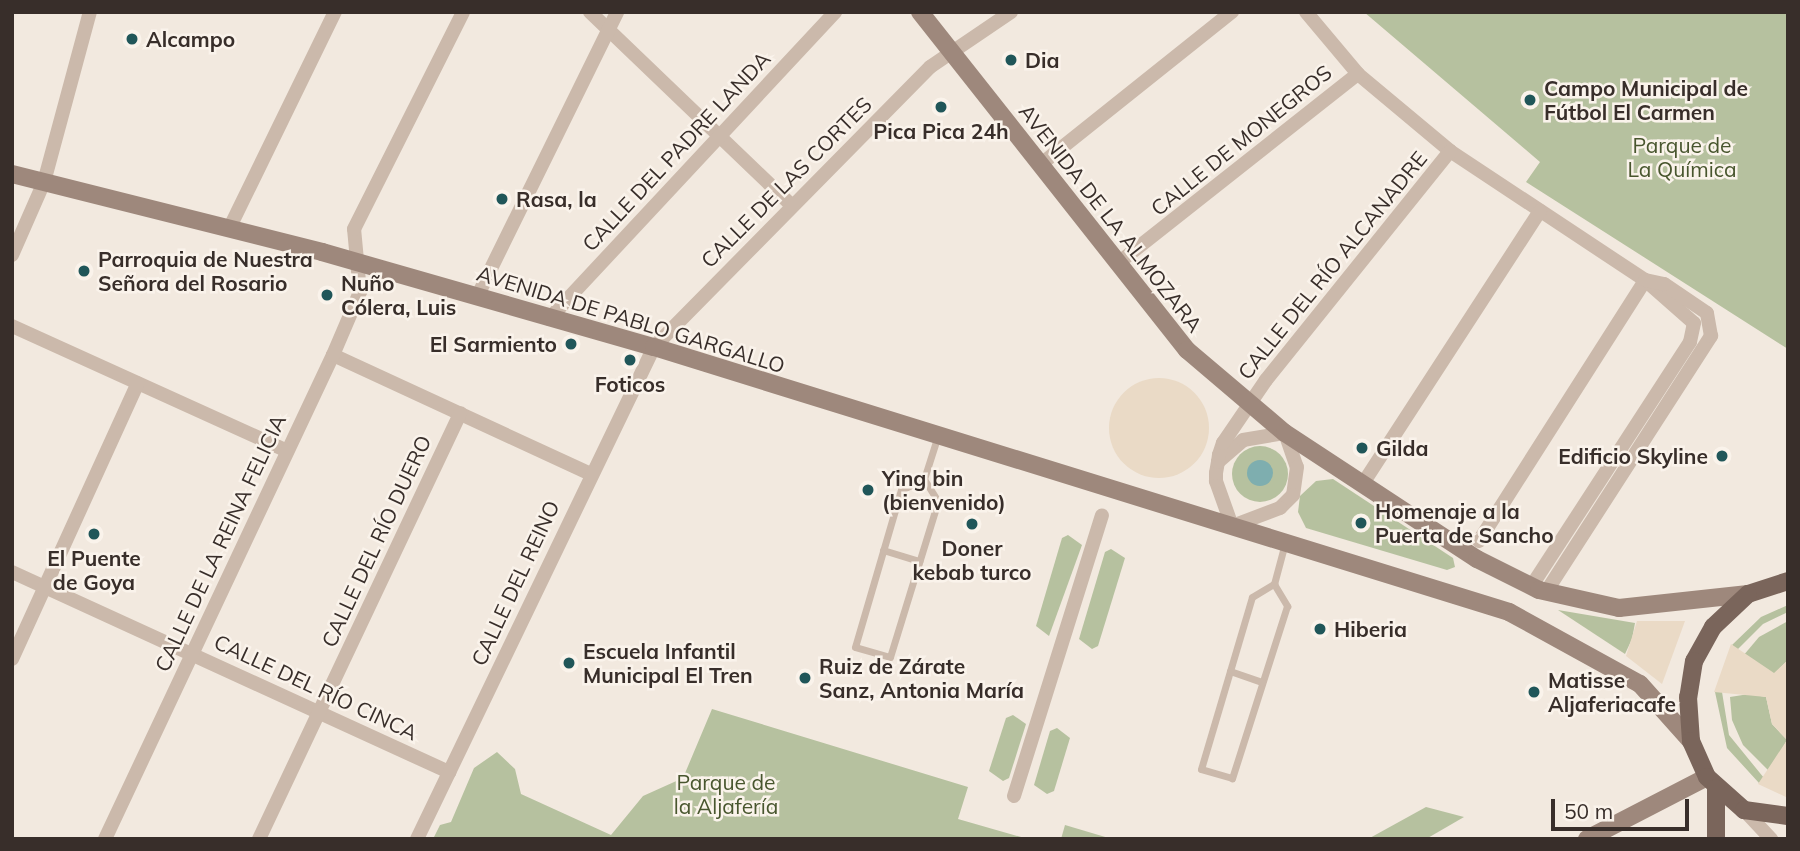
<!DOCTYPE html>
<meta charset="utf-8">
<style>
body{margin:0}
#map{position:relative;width:1800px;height:851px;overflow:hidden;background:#f2e9df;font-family:Mulish,sans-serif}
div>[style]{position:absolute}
.green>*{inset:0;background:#b6c19f}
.round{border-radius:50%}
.plaza>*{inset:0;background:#eadac6}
.water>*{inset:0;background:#7eaeaf}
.lane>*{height:7px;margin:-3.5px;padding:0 3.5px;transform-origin:3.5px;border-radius:3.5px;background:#cbb9ab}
.street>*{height:14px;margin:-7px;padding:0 7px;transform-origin:7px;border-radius:7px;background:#cbb9ab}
.secondary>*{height:18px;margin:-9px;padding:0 9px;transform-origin:9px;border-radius:9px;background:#9e887c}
.primary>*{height:18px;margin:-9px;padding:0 9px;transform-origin:9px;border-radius:9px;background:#7a655b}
.dots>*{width:19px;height:19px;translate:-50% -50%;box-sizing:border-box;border:4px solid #faf3eb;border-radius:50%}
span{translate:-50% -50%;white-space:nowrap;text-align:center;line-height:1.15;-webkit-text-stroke:5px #faf3eb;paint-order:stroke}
.poi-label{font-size:21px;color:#382e2a;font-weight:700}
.left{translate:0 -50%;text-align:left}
.right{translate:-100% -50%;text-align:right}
.street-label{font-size:21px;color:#382e2a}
.park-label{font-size:21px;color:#48562e}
.frame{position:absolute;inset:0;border:14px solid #382e2a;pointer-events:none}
.scale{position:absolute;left:1551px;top:799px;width:138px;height:32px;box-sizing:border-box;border:4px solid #382e2a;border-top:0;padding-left:9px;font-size:21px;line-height:24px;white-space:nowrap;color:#382e2a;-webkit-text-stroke:5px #faf3eb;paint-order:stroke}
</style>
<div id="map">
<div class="green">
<i style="clip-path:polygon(1364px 12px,1788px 12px,1788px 349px,1526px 182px,1540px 162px)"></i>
<i class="round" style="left:1232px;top:446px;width:56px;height:56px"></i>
<i style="clip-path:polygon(1333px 479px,1453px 558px,1455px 567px,1447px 570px,1306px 528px,1298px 512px,1300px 496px,1316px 481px)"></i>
<i style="clip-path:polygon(1068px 535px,1082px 545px,1049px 636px,1036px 626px,1062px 538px)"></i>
<i style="clip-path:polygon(1111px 549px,1125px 558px,1098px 646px,1092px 649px,1079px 639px,1105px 552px)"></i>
<i style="clip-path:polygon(1788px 605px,1788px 612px,1763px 624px,1737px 650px,1732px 645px,1761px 617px)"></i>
<i style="clip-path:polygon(1558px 610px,1635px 623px,1632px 639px,1625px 654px)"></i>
<i style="clip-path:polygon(1788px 621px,1788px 660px,1774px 674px,1743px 656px,1759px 637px)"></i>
<i style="clip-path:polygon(1715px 692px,1722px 692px,1729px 735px,1764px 778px,1759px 783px,1727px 748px)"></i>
<i style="clip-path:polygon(1749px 694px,1766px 697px,1772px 724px,1787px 740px,1770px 772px,1743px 745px,1732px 720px,1730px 697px)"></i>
<i style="clip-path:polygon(712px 709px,968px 787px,958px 819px,1028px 839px,433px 839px,440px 825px,451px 822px,474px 768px,497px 752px,515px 769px,521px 794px,611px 835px,643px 796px,683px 778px)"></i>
<i style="clip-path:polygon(1013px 715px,1026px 724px,1009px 778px,1003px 781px,989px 771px,1006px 718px)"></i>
<i style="clip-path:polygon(1057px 728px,1070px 738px,1054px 791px,1047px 794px,1034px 785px,1050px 731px)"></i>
<i style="clip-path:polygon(1426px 807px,1464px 817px,1426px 839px,1368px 839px)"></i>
<i style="clip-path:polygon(1065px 825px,1112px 839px,1061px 839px)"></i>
</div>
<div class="plaza">
<i class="round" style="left:1109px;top:378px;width:100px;height:100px"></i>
<i style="clip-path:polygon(1637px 621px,1685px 621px,1662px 684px,1626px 656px)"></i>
<i style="clip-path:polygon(1731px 644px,1774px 673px,1788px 660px,1788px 798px,1758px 784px,1787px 740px,1772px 724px,1766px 697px,1714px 692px)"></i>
</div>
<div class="water">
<i class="round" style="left:1247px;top:460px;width:26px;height:26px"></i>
</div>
<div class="lane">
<i style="left:924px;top:479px;width:26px;rotate:58deg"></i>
<i style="left:938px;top:501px;width:163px;rotate:107.1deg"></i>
<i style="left:890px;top:657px;width:36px;rotate:-164deg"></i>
<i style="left:855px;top:647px;width:164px;rotate:-73.7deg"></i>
<i style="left:901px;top:490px;width:25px;rotate:-26deg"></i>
<i style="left:924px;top:479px;width:46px;rotate:-72.3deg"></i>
<i style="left:883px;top:550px;width:38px;rotate:17deg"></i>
<i style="left:1274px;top:584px;width:26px;rotate:59deg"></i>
<i style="left:1287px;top:606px;width:181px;rotate:107.7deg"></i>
<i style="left:1232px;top:778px;width:32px;rotate:-164deg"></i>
<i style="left:1201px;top:769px;width:179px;rotate:-73.5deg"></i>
<i style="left:1252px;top:597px;width:26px;rotate:-31deg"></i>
<i style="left:1274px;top:584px;width:42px;rotate:-75deg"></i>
<i style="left:1230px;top:671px;width:34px;rotate:19deg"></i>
</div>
<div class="street">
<i style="left:590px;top:12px;width:280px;rotate:43.8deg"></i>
<i style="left:1306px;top:12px;width:81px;rotate:50deg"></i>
<i style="left:1358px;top:74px;width:120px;rotate:39.9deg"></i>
<i style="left:1450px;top:151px;width:234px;rotate:33.5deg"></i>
<i style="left:1645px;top:280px;width:65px;rotate:41.3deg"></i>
<i style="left:1694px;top:323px;width:19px;rotate:102deg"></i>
<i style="left:1690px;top:342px;width:292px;rotate:123deg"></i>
<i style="left:1040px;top:165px;width:246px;rotate:-38.6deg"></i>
<i style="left:229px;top:229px;width:242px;rotate:-64deg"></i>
<i style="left:12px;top:255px;width:80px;rotate:-66.3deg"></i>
<i style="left:44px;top:182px;width:176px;rotate:-74.9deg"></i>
<i style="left:1117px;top:264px;width:307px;rotate:-38.3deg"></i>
<i style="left:477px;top:297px;width:318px;rotate:-63.8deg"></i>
<i style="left:549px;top:319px;width:420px;rotate:-47deg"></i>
<i style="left:12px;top:326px;width:302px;rotate:24.4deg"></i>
<i style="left:333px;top:355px;width:283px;rotate:24.8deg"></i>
<i style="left:1218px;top:462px;width:33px;rotate:-41deg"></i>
<i style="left:1243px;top:440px;width:43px;rotate:-9.5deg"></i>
<i style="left:1285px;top:433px;width:36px;rotate:71deg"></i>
<i style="left:1297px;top:467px;width:28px;rotate:98deg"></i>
<i style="left:1293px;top:495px;width:18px;rotate:135deg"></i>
<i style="left:1280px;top:508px;width:51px;rotate:159.4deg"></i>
<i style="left:1232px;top:526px;width:48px;rotate:-109.6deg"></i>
<i style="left:1216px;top:481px;width:8px;rotate:-90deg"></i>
<i style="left:1216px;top:473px;width:11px;rotate:-80deg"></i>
<i style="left:1218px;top:462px;width:7px;rotate:-82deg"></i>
<i style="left:1219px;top:455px;width:13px;rotate:-72deg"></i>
<i style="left:1223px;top:443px;width:76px;rotate:-55.7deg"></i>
<i style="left:1266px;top:380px;width:294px;rotate:-51.2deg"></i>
<i style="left:1362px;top:485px;width:327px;rotate:-57deg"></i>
<i style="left:1479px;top:541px;width:309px;rotate:-57.5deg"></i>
<i style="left:12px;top:572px;width:481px;rotate:24.6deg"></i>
<i style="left:1546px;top:592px;width:305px;rotate:-57.2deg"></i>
<i style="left:1711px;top:336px;width:23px;rotate:-100deg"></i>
<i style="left:1707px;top:313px;width:52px;rotate:-146deg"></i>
<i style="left:1664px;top:284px;width:19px;rotate:-168deg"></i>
<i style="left:12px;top:659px;width:303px;rotate:-65.5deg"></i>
<i style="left:1014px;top:796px;width:294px;rotate:-72.6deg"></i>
<i style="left:1744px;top:810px;width:40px;rotate:47deg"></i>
<i style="left:105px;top:839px;width:535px;rotate:-64.78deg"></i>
<i style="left:333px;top:355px;width:69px;rotate:-66.8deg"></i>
<i style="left:360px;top:292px;width:63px;rotate:-95.4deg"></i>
<i style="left:354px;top:229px;width:243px;rotate:-63.3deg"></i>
<i style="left:259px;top:839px;width:471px;rotate:-64.7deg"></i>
<i style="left:417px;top:839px;width:546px;rotate:-64.28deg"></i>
<i style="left:654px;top:347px;width:393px;rotate:-45.4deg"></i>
<i style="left:930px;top:67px;width:98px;rotate:-34.2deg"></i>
</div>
<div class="secondary">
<i style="left:920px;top:12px;width:431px;rotate:51.7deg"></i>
<i style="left:1187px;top:350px;width:128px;rotate:40.3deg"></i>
<i style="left:1285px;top:433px;width:230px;rotate:33.3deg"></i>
<i style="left:1477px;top:559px;width:69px;rotate:26.6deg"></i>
<i style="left:1539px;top:590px;width:82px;rotate:12.7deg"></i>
<i style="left:1619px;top:608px;width:130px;rotate:-6.2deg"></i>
<i style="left:12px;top:174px;width:320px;rotate:14.1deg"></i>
<i style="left:322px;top:252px;width:345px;rotate:16deg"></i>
<i style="left:654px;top:347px;width:895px;rotate:17.22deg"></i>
<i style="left:1509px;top:612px;width:149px;rotate:28.8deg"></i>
<i style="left:1640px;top:684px;width:76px;rotate:48.2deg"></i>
<i style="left:1587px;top:839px;width:135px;rotate:-27.3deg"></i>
</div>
<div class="primary">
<i style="left:1788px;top:581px;width:42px;rotate:162deg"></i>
<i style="left:1748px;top:594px;width:48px;rotate:136.7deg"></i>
<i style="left:1713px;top:627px;width:39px;rotate:119deg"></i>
<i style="left:1694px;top:661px;width:36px;rotate:99deg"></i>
<i style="left:1688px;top:697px;width:44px;rotate:86.1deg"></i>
<i style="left:1691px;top:741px;width:39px;rotate:66deg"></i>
<i style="left:1707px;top:777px;width:50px;rotate:41.7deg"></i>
<i style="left:1744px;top:810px;width:44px;rotate:7.8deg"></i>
<i style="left:1716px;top:788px;width:51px;rotate:90deg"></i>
</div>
<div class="dots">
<i style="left:132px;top:39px;background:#205659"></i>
<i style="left:1011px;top:60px;background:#205659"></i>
<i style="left:1530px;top:100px;background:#205659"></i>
<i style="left:941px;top:107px;background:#205659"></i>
<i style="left:502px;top:199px;background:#205659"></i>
<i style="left:84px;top:271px;background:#205659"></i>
<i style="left:327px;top:295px;background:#205659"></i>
<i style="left:571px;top:344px;background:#205659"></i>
<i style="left:630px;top:360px;background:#205659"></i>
<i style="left:1362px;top:448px;background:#205659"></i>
<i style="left:1722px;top:456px;background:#205659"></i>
<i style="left:868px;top:490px;background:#205659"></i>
<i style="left:1361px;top:523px;background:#205659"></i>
<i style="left:972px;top:524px;background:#205659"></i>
<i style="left:94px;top:534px;background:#205659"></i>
<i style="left:1320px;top:629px;background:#205659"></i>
<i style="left:569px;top:663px;background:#205659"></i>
<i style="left:805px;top:678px;background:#205659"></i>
<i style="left:1534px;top:692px;background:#205659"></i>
</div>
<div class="poi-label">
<span class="left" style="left:146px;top:39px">Alcampo</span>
<span class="left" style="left:1025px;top:60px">Dia</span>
<span class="left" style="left:1544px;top:100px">Campo Municipal de<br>Fútbol El Carmen</span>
<span style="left:941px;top:131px">Pica Pica 24h</span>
<span class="left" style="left:516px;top:199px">Rasa, la</span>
<span class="left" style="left:98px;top:271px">Parroquia de Nuestra<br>Señora del Rosario</span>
<span class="left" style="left:341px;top:295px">Nuño<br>Cólera, Luis</span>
<span class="right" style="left:557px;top:344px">El Sarmiento</span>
<span style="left:630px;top:384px">Foticos</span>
<span class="left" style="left:1376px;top:448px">Gilda</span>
<span class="right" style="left:1708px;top:456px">Edificio Skyline</span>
<span class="left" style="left:882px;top:490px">Ying bin<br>(bienvenido)</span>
<span class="left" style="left:1375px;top:523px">Homenaje a la<br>Puerta de Sancho</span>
<span style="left:972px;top:560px">Doner<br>kebab turco</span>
<span style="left:94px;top:570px">El Puente<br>de Goya</span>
<span class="left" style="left:1334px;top:629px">Hiberia</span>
<span class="left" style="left:583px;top:663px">Escuela Infantil<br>Municipal El Tren</span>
<span class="left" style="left:819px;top:678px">Ruiz de Zárate<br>Sanz, Antonia María</span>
<span class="left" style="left:1548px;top:692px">Matisse<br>Aljaferiacafe</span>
</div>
<div class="street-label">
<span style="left:1241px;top:140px;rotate:-39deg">CALLE DE MONEGROS</span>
<span style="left:676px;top:151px;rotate:-47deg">CALLE DEL PADRE LANDA</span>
<span style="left:786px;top:182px;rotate:-45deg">CALLE DE LAS CORTES</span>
<span style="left:1111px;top:218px;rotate:52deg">AVENIDA DE LA ALMOZARA</span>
<span style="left:1332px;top:265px;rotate:-51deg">CALLE DEL RÍO ALCANADRE</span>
<span style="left:631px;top:319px;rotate:17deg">AVENIDA DE PABLO GARGALLO</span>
<span style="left:376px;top:541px;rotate:-65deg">CALLE DEL RÍO DUERO</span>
<span style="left:220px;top:543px;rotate:-65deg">CALLE DE LA REINA FELICIA</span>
<span style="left:515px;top:583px;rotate:-65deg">CALLE DEL REINO</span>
<span style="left:316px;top:687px;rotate:25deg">CALLE DEL RÍO CINCA</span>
</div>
<div class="park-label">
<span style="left:1682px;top:157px">Parque de<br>La Química</span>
<span style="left:726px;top:794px">Parque de<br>la Aljafería</span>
</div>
<div class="frame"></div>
<div class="scale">50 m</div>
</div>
